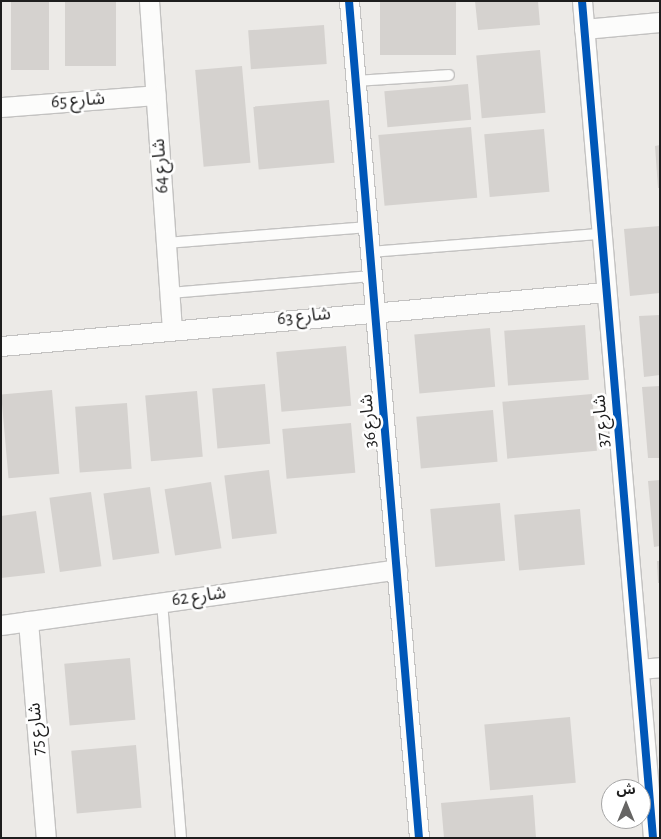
<!DOCTYPE html>
<meta charset="utf-8">
<style>
body{margin:0}
#map{position:relative;width:661px;height:839px;overflow:hidden;background:#eceae7;font-family:"Alegreya Sans","Noto Sans Arabic",sans-serif}
div>[style]{position:absolute}
.building>*{inset:0;background:#d5d2cf;transform-origin:0 0}
.roads{filter:drop-shadow(1px 0 #c3c2c1) drop-shadow(-1px 0 #c3c2c1) drop-shadow(0 1px #c3c2c1) drop-shadow(0 -1px #c3c2c1)}
.service>*{height:10px;margin:-5px;padding:0 5px;transform-origin:5px;border-radius:5px;background:#fcfcfb}
.minor>*{height:19px;margin:-9.5px;padding:0 9.5px;transform-origin:9.5px;border-radius:9.5px;background:#fcfcfb}
.cycleway>*{height:8px;margin:-4px;padding:0 4px;transform-origin:4px;border-radius:4px;background:#0057b8}
span{translate:-50% -50%;white-space:nowrap;text-align:center;line-height:1.15;-webkit-text-stroke:5px #fff;paint-order:stroke}
.street-label{font-size:18px;color:#1e1e1e}
.frame{position:absolute;inset:0;border:2px solid #1e1e1e;pointer-events:none}
.north{position:absolute;left:601px;top:779px;width:50px;height:50px;box-sizing:border-box;background:#fff;border:1px solid #a5a5a5;border-radius:50%;rotate:0deg;font-size:14px;font-weight:700;line-height:20px;text-align:center;color:#1e1e1e}
.north::after{content:'';display:block;margin:auto;width:18px;height:22px;background:#666564;clip-path:polygon(50% 0,100% 100%,50% 72%,0 100%)}
</style>
<div id="map">
<div class="building">
<i style="left:11px;top:1px;width:38px;height:69px"></i>
<i style="left:65px;top:1px;width:51px;height:65px"></i>
<i style="left:380px;top:1px;width:76px;height:54px"></i>
<i style="clip-path:polygon(475px 1px,538px 1px,540px 25px,478px 30px)"></i>
<i style="left:324px;top:25px;width:39px;height:76px;rotate:86deg"></i>
<i style="left:540px;top:50px;width:63px;height:64px;rotate:85deg"></i>
<i style="left:242px;top:66px;width:97px;height:47px;rotate:85deg"></i>
<i style="left:468px;top:84px;width:36px;height:84px;rotate:85deg"></i>
<i style="left:329px;top:100px;width:63px;height:76px;rotate:85deg"></i>
<i style="left:471px;top:127px;width:71px;height:93px;rotate:85deg"></i>
<i style="left:544px;top:129px;width:63px;height:60px;rotate:85deg"></i>
<i style="clip-path:polygon(660px 145px,660px 188px,658px 188px,655px 146px)"></i>
<i style="clip-path:polygon(660px 226px,660px 293px,630px 296px,624px 229px)"></i>
<i style="clip-path:polygon(660px 315px,660px 375px,644px 377px,639px 316px)"></i>
<i style="left:585px;top:325px;width:55px;height:81px;rotate:86deg"></i>
<i style="left:490px;top:328px;width:59px;height:76px;rotate:85deg"></i>
<i style="left:346px;top:346px;width:60px;height:70px;rotate:85deg"></i>
<i style="left:265px;top:384px;width:60px;height:53px;rotate:85deg"></i>
<i style="clip-path:polygon(660px 386px,660px 458px,648px 458px,642px 387px)"></i>
<i style="left:52px;top:390px;width:84px;height:51px;rotate:85deg"></i>
<i style="left:197px;top:391px;width:66px;height:52px;rotate:85deg"></i>
<i style="left:592px;top:394px;width:57px;height:90px;rotate:85deg"></i>
<i style="left:127px;top:403px;width:66px;height:52px;rotate:86deg"></i>
<i style="left:493px;top:410px;width:52px;height:77px;rotate:85deg"></i>
<i style="left:351px;top:423px;width:50px;height:69px;rotate:85deg"></i>
<i style="left:269px;top:470px;width:64px;height:45px;rotate:83deg"></i>
<i style="clip-path:polygon(660px 480px,660px 546px,654px 547px,648px 481px)"></i>
<i style="left:211px;top:482px;width:67px;height:47px;rotate:81deg"></i>
<i style="left:150px;top:487px;width:67px;height:47px;rotate:82deg"></i>
<i style="left:91px;top:492px;width:75px;height:42px;rotate:82deg"></i>
<i style="left:500px;top:503px;width:58px;height:70px;rotate:85deg"></i>
<i style="left:580px;top:509px;width:56px;height:66px;rotate:85deg"></i>
<i style="clip-path:polygon(36px 511px,45px 573px,1px 578px,1px 516px)"></i>
<i style="clip-path:polygon(657px 561px,660px 561px,660px 583px,658px 583px)"></i>
<i style="left:130px;top:658px;width:62px;height:66px;rotate:85deg"></i>
<i style="left:570px;top:717px;width:66px;height:86px;rotate:85deg"></i>
<i style="left:136px;top:745px;width:63px;height:65px;rotate:85deg"></i>
<i style="clip-path:polygon(533px 795px,536px 838px,444px 838px,441px 803px)"></i>
</div>
<div class="roads">
<div class="service">
<i style="left:356px;top:81px;width:93px;rotate:-3.7deg"></i>
<i style="left:166px;top:243px;width:203px;rotate:-4.5deg"></i>
<i style="left:370px;top:252px;width:232px;rotate:-4.5deg"></i>
<i style="left:169px;top:293px;width:204px;rotate:-4.8deg"></i>
<i style="left:162px;top:602px;width:237px;rotate:85.4deg"></i>
</div>
<div class="minor">
<i style="left:149px;top:1px;width:330px;rotate:86deg"></i>
<i style="left:349px;top:1px;width:840px;rotate:85.22deg"></i>
<i style="left:582px;top:1px;width:840px;rotate:85.15deg"></i>
<i style="left:584px;top:29px;width:76px;rotate:-5.3deg"></i>
<i style="left:1px;top:107px;width:155px;rotate:-4.4deg"></i>
<i style="left:1px;top:346px;width:607px;rotate:-5.1deg"></i>
<i style="left:28px;top:621px;width:218px;rotate:85.3deg"></i>
<i style="left:1px;top:625px;width:400px;rotate:-8deg"></i>
<i style="left:639px;top:669px;width:21px;rotate:-5deg"></i>
</div>
</div>
<div class="cycleway">
<i style="left:349px;top:1px;width:840px;rotate:85.22deg"></i>
<i style="left:582px;top:1px;width:840px;rotate:85.15deg"></i>
</div>
<div class="street-label">
<span style="left:78px;top:101px;rotate:-4deg">شارع 65</span>
<span style="left:161px;top:166px;rotate:-94deg">شارع 64</span>
<span style="left:304px;top:317px;rotate:-6deg">شارع 63</span>
<span style="left:369px;top:421px;rotate:-95deg">شارع 36</span>
<span style="left:602px;top:421px;rotate:-95deg">شارع 37</span>
<span style="left:199px;top:597px;rotate:-8deg">شارع 62</span>
<span style="left:37px;top:729px;rotate:-95deg">شارع 75</span>
</div>
<div class="frame"></div>
<div class="north">ش</div>
</div>
